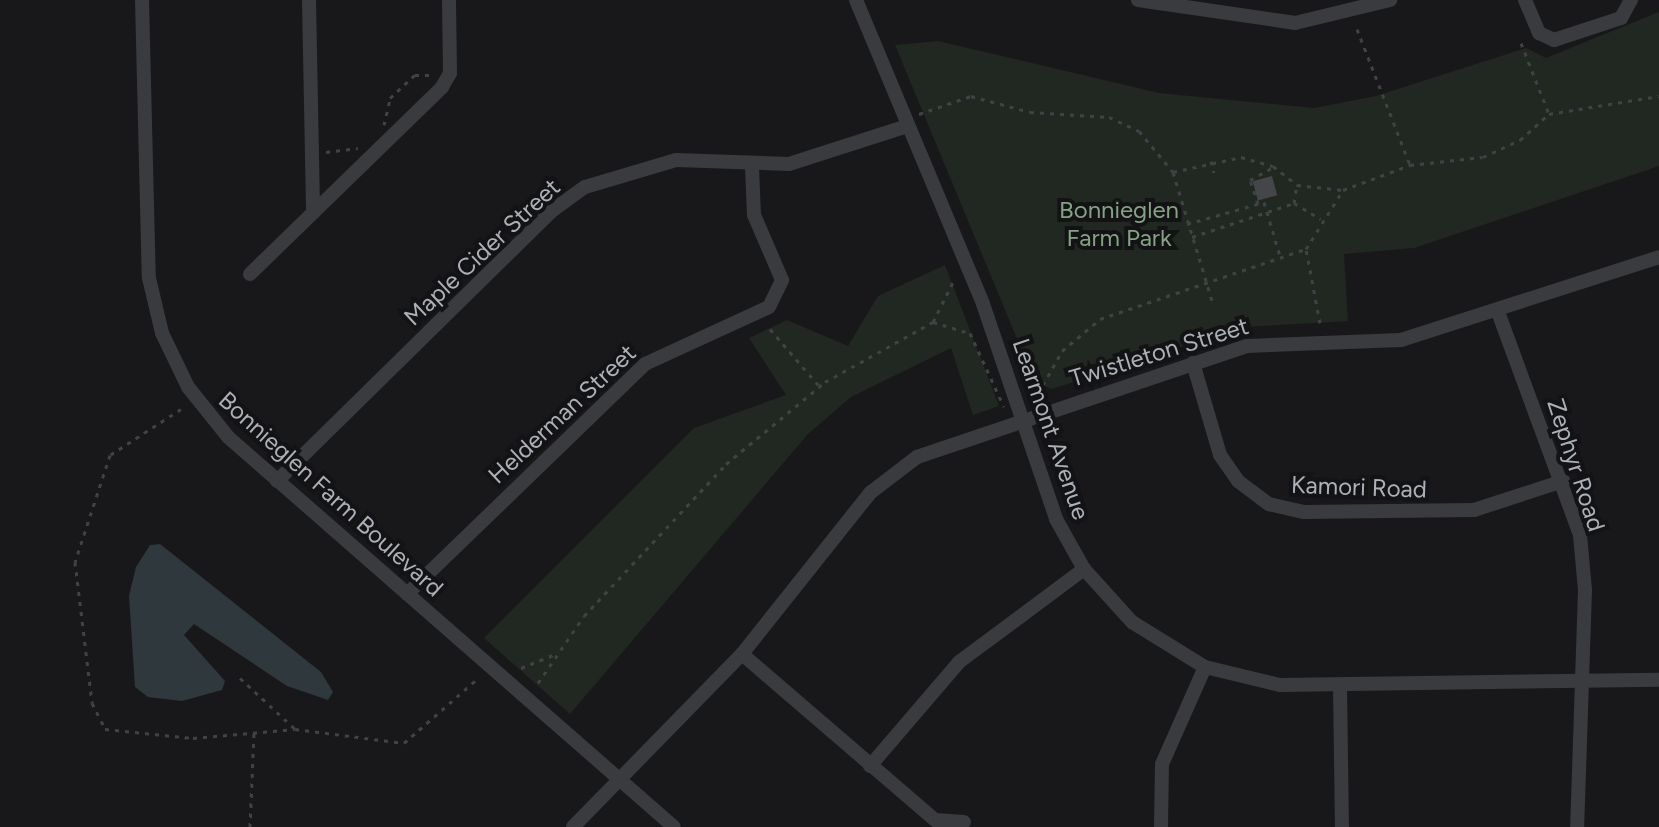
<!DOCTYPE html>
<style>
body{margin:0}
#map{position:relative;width:1659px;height:827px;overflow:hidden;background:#18181a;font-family:Figtree,sans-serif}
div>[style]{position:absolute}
.green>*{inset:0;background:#202821}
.water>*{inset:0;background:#2f383d}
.building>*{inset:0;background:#45464a;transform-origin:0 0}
.path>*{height:3px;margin-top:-1.5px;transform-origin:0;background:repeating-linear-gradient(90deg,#404245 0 4px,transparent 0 10px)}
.minor>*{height:14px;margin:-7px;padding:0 7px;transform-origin:7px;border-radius:7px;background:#393b3f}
span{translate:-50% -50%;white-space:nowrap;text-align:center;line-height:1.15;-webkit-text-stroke:8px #131315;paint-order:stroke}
.park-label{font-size:24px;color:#86a284}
.street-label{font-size:24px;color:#acb1b8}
</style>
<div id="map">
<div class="green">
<i style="clip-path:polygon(1659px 12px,1659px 166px,1414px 248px,1344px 254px,1348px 321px,1244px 327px,1052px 389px,1035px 382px,895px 45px,938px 41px,1159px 93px,1314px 108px,1376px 96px,1526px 48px,1546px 58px)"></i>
<i style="clip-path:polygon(945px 265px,999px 406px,973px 415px,951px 348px,851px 397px,808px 434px,570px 714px,484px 638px,694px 428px,786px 395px,749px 338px,787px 320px,848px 346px,878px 296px)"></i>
</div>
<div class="water">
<i style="clip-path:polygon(160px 544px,321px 672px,333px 692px,328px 700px,287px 686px,194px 624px,184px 635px,225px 681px,222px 690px,182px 701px,148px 697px,135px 687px,129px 596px,136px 567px,150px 545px)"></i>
</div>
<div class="building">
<i style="left:1272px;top:176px;width:20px;height:20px;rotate:75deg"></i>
</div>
<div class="path">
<i style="left:1357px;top:29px;width:146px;rotate:68.7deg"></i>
<i style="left:1521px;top:43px;width:76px;rotate:68.5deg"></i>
<i style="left:919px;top:114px;width:55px;rotate:-19.1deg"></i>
<i style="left:971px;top:96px;width:61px;rotate:15.2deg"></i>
<i style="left:1030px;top:112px;width:79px;rotate:3.6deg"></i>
<i style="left:1109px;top:117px;width:33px;rotate:25deg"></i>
<i style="left:1139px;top:131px;width:53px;rotate:50.3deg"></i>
<i style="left:1173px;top:172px;width:134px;rotate:73.1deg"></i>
<i style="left:384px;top:125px;width:28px;rotate:-77deg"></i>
<i style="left:390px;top:98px;width:34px;rotate:-43deg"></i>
<i style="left:415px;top:75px;width:20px"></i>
<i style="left:326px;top:152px;width:32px;rotate:-7deg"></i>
<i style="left:1211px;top:161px;width:12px;rotate:76deg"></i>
<i style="left:1173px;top:172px;width:70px;rotate:-12.4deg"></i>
<i style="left:1241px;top:157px;width:33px;rotate:16deg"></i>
<i style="left:1273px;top:166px;width:31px;rotate:38deg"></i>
<i style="left:1297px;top:185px;width:46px;rotate:6.2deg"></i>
<i style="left:1343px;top:190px;width:72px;rotate:-20.5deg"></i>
<i style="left:1410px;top:165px;width:73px;rotate:-6.3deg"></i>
<i style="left:1483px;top:157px;width:41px;rotate:-24.7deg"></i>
<i style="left:1520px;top:140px;width:39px;rotate:-42deg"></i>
<i style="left:1549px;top:114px;width:111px;rotate:-9.3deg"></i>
<i style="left:1294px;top:203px;width:18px;rotate:-81deg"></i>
<i style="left:1258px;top:204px;width:25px;rotate:-108deg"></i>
<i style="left:1250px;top:180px;width:25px;rotate:-29deg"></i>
<i style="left:1187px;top:224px;width:80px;rotate:-15.9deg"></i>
<i style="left:1264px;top:202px;width:56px;rotate:73.5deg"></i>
<i style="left:1192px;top:237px;width:108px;rotate:-18.4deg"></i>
<i style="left:1294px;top:203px;width:31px;rotate:31deg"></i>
<i style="left:933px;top:322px;width:39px;rotate:17deg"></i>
<i style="left:970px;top:333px;width:81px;rotate:65.3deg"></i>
<i style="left:1320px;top:323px;width:75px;rotate:-100.7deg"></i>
<i style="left:1306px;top:249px;width:70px;rotate:-57.9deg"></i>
<i style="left:770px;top:329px;width:77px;rotate:49.2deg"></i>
<i style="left:1038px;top:394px;width:49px;rotate:-60.8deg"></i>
<i style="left:1062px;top:351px;width:50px;rotate:-40.1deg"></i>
<i style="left:1100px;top:319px;width:218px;rotate:-18.8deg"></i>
<i style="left:181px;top:409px;width:85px;rotate:147.1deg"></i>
<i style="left:110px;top:455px;width:113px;rotate:108.1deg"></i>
<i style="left:75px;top:562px;width:142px;rotate:83.1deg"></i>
<i style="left:92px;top:703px;width:29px;rotate:63deg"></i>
<i style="left:105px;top:729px;width:88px;rotate:5.8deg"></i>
<i style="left:193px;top:738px;width:102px;rotate:-5deg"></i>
<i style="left:295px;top:729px;width:110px;rotate:7.3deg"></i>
<i style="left:404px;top:743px;width:97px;rotate:-41.2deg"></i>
<i style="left:521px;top:668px;width:38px;rotate:-22deg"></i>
<i style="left:240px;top:678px;width:75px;rotate:42.8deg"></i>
<i style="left:538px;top:683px;width:81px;rotate:-55.5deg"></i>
<i style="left:584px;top:616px;width:208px;rotate:-46.9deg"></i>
<i style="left:726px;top:464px;width:129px;rotate:-39.6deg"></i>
<i style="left:825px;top:382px;width:124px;rotate:-29.1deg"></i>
<i style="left:933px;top:322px;width:47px;rotate:-63.4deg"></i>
<i style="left:250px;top:827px;width:95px;rotate:-87.6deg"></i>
</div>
<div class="minor">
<i style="left:142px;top:0;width:278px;rotate:88.6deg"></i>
<i style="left:149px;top:278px;width:57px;rotate:76.7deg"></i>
<i style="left:162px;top:333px;width:60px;rotate:64.3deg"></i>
<i style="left:188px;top:387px;width:64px;rotate:51.3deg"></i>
<i style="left:228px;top:437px;width:592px;rotate:41.17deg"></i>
<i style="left:309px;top:0;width:213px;rotate:88.9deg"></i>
<i style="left:856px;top:0;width:329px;rotate:67.3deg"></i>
<i style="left:983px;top:304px;width:227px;rotate:71.2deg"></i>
<i style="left:1056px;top:519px;width:57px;rotate:60.8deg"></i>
<i style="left:1084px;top:569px;width:72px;rotate:47.8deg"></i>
<i style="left:1132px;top:622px;width:86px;rotate:31.7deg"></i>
<i style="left:1205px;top:667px;width:77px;rotate:13.5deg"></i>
<i style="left:1280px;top:685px;width:379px;rotate:-0.8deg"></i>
<i style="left:1138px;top:0;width:159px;rotate:8.3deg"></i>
<i style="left:1295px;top:23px;width:98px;rotate:-13.6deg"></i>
<i style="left:1525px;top:0;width:36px;rotate:67deg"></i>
<i style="left:1539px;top:33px;width:17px;rotate:25deg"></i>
<i style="left:1554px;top:40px;width:71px;rotate:-18.2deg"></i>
<i style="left:1621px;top:18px;width:21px;rotate:-61deg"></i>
<i style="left:250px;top:274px;width:268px;rotate:-44.2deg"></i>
<i style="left:442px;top:87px;width:16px;rotate:-60deg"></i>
<i style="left:450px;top:73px;width:73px;rotate:-90.8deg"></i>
<i style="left:1498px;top:312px;width:238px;rotate:69.8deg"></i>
<i style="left:1580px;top:535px;width:55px;rotate:84.8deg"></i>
<i style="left:1585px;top:590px;width:237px;rotate:91.9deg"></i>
<i style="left:1193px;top:363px;width:96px;rotate:73.6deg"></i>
<i style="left:1220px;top:455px;width:32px;rotate:55deg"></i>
<i style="left:1238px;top:481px;width:39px;rotate:37deg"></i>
<i style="left:1269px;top:504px;width:36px;rotate:13deg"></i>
<i style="left:1304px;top:512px;width:170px;rotate:-0.7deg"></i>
<i style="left:1474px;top:510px;width:94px;rotate:-18deg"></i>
<i style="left:277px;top:481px;width:387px;rotate:-44.5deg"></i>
<i style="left:553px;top:210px;width:39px;rotate:-36deg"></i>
<i style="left:585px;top:187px;width:95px;rotate:-16.5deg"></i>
<i style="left:676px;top:160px;width:113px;rotate:2deg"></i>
<i style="left:789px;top:164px;width:121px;rotate:-17.8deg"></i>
<i style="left:407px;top:594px;width:331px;rotate:-44deg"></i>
<i style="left:645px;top:364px;width:136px;rotate:-24.7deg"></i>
<i style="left:769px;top:307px;width:30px;rotate:-64deg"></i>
<i style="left:782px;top:280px;width:71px;rotate:-113.3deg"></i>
<i style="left:754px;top:215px;width:48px;rotate:-92.4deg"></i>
<i style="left:742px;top:654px;width:255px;rotate:40.7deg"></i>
<i style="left:935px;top:820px;width:29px;rotate:4deg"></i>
<i style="left:1340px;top:687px;width:140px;rotate:89.2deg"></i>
<i style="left:870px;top:766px;width:137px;rotate:-49.4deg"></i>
<i style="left:959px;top:662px;width:156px;rotate:-36.6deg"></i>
<i style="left:573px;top:827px;width:242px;rotate:-45.7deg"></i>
<i style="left:742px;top:654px;width:206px;rotate:-51.5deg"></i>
<i style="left:870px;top:493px;width:59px;rotate:-37.5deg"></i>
<i style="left:917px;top:457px;width:348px;rotate:-18.6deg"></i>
<i style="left:1247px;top:346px;width:154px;rotate:-2.2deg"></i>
<i style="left:1401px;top:340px;width:271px;rotate:-17.8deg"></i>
<i style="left:1161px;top:827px;width:63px;rotate:-89.1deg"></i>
<i style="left:1162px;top:764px;width:106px;rotate:-66.1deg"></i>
</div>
<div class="park-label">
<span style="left:1119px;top:224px">Bonnieglen<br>Farm Park</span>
</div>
<div class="street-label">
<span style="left:482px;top:252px;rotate:-43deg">Maple Cider Street</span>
<span style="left:1159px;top:352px;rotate:-17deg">Twistleton Street</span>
<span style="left:562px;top:414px;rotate:-43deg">Helderman Street</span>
<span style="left:1051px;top:429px;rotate:71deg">Learmont Avenue</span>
<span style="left:1576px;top:465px;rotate:72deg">Zephyr Road</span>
<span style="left:1359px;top:487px;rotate:2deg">Kamori Road</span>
<span style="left:331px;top:494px;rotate:42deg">Bonnieglen Farm Boulevard</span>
</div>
</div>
